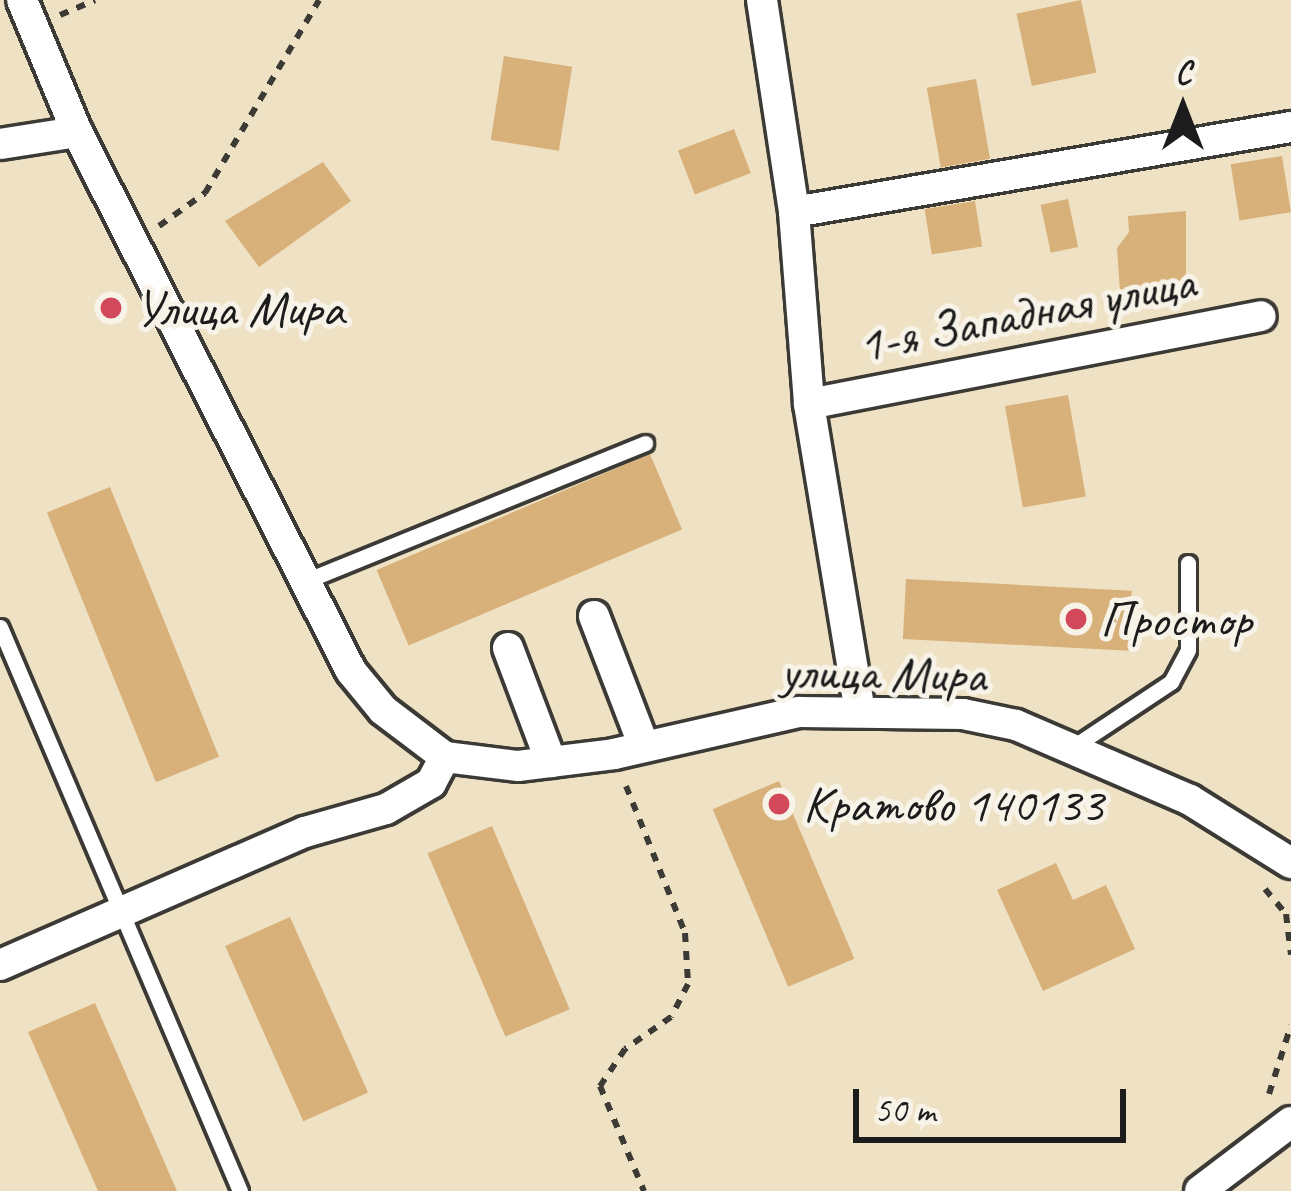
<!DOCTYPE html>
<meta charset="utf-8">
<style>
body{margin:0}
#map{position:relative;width:1291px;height:1191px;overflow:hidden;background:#efe2c4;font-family:Caveat,sans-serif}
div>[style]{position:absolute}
.building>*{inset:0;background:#d8b07a;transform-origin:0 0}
.path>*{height:6px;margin-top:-3px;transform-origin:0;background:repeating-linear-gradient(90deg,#3c3a35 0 9px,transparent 0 18px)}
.roads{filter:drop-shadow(3px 0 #3c3a35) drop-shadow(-3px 0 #3c3a35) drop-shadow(0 3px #3c3a35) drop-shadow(0 -3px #3c3a35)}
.service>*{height:15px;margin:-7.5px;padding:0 7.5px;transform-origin:7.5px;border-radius:7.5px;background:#fff}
.minor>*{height:30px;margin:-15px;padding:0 15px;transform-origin:15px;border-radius:15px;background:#fff}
.dots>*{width:33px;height:33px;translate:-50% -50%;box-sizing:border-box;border:6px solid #f7f3e8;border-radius:50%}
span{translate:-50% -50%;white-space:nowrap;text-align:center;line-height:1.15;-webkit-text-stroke:10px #f7f3e8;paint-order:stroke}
.poi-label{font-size:51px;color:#1c1c1c}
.left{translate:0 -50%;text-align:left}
.street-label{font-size:51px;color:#1c1c1c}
.north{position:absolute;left:1123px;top:48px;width:120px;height:120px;-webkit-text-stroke:9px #f7f3e8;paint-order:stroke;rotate:0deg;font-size:33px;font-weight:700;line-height:48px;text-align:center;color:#1c1c1c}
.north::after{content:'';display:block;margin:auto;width:42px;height:54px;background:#1c1c1c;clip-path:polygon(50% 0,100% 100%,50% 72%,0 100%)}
.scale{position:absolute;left:853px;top:1089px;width:273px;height:54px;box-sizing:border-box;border:6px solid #1c1c1c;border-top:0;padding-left:15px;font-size:36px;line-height:42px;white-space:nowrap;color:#1c1c1c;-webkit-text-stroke:9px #f7f3e8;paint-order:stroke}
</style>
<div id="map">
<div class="building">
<i style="left:1081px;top:0;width:74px;height:66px;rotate:78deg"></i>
<i style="left:504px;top:56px;width:69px;height:85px;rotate:9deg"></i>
<i style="left:976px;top:79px;width:81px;height:50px;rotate:80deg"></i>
<i style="left:734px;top:129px;width:47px;height:60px;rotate:69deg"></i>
<i style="left:1282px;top:156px;width:57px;height:52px;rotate:81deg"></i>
<i style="clip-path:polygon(323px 162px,351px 201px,259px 267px,225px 221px)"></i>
<i style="left:1068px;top:199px;width:49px;height:28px;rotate:78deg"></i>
<i style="left:975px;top:201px;width:46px;height:51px;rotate:81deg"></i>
<i style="clip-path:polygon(1186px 211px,1186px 287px,1120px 292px,1117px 248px,1129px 232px,1128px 216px)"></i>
<i style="left:1068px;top:395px;width:103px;height:64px;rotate:80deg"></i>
<i style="left:650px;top:454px;width:82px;height:297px;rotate:67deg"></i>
<i style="left:110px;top:487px;width:291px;height:68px;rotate:68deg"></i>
<i style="left:906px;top:579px;width:226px;height:60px;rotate:3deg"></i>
<i style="left:779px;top:781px;width:193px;height:72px;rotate:67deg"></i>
<i style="left:492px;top:826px;width:199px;height:70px;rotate:67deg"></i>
<i style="clip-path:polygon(1056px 863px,1073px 900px,1106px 885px,1135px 949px,1043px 991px,997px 890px)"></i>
<i style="left:290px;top:917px;width:192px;height:71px;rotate:66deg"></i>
<i style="clip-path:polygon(95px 1003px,177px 1191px,98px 1191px,28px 1032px)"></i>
</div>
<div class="path">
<i style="left:60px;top:15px;width:38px;rotate:-23deg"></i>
<i style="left:159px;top:226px;width:57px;rotate:-35.7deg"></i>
<i style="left:205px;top:193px;width:224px;rotate:-59.4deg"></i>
<i style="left:626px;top:786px;width:158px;rotate:68.1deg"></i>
<i style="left:685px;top:933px;width:51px;rotate:86.6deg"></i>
<i style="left:688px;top:984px;width:37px;rotate:117deg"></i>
<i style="left:671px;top:1017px;width:56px;rotate:145.2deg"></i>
<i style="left:625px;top:1049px;width:45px;rotate:124deg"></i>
<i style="left:600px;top:1086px;width:114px;rotate:67.3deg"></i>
<i style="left:1265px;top:889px;width:33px;rotate:50deg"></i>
<i style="left:1286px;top:914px;width:41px;rotate:83deg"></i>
<i style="left:1269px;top:1094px;width:72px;rotate:-72.3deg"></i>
</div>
<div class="roads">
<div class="service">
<i style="left:308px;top:580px;width:364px;rotate:-22.1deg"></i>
<i style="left:0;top:627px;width:613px;rotate:66.95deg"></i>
<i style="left:1073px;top:747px;width:118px;rotate:-33.6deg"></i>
<i style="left:1171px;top:682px;width:36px;rotate:-62deg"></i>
<i style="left:1188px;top:650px;width:87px;rotate:-90deg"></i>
</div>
<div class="minor">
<i style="left:22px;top:0;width:143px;rotate:67.4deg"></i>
<i style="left:77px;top:132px;width:605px;rotate:63.05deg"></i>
<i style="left:351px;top:671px;width:50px;rotate:50.6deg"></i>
<i style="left:383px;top:710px;width:78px;rotate:37.2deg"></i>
<i style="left:445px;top:757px;width:74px;rotate:7deg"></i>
<i style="left:518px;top:766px;width:97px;rotate:-7.1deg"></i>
<i style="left:614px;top:754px;width:190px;rotate:-12.8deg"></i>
<i style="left:799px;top:712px;width:164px;rotate:0.7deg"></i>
<i style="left:963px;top:714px;width:54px;rotate:11.7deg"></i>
<i style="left:1016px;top:725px;width:189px;rotate:23.3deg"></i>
<i style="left:1190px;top:800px;width:119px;rotate:32deg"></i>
<i style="left:762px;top:0;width:214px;rotate:81.4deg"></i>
<i style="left:794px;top:212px;width:193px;rotate:85.5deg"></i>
<i style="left:809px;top:404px;width:312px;rotate:80.6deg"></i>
<i style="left:0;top:144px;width:78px;rotate:-8.9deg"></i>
<i style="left:794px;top:212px;width:504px;rotate:-9.71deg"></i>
<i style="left:809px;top:404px;width:460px;rotate:-11deg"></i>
<i style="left:594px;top:616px;width:139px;rotate:69deg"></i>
<i style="left:508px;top:648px;width:122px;rotate:69.3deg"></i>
<i style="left:0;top:965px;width:333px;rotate:-23.6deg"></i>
<i style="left:305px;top:832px;width:84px;rotate:-15.9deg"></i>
<i style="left:386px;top:809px;width:52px;rotate:-30deg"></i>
<i style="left:431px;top:783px;width:30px;rotate:-62deg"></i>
<i style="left:1200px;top:1191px;width:114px;rotate:-37.2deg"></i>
</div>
</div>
<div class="dots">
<i style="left:111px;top:308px;background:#d1495b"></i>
<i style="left:1076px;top:619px;background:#d1495b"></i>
<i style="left:779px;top:804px;background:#d1495b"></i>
</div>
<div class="poi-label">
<span class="left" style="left:135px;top:308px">Улица Мира</span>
<span class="left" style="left:1100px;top:619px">Простор</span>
<span class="left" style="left:803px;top:804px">Кратово 140133</span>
</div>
<div class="street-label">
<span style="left:1026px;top:313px;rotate:-11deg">1-я Западная улица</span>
<span style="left:883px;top:673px;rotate:1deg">улица Мира</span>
</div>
<div class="north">С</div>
<div class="scale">50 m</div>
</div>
